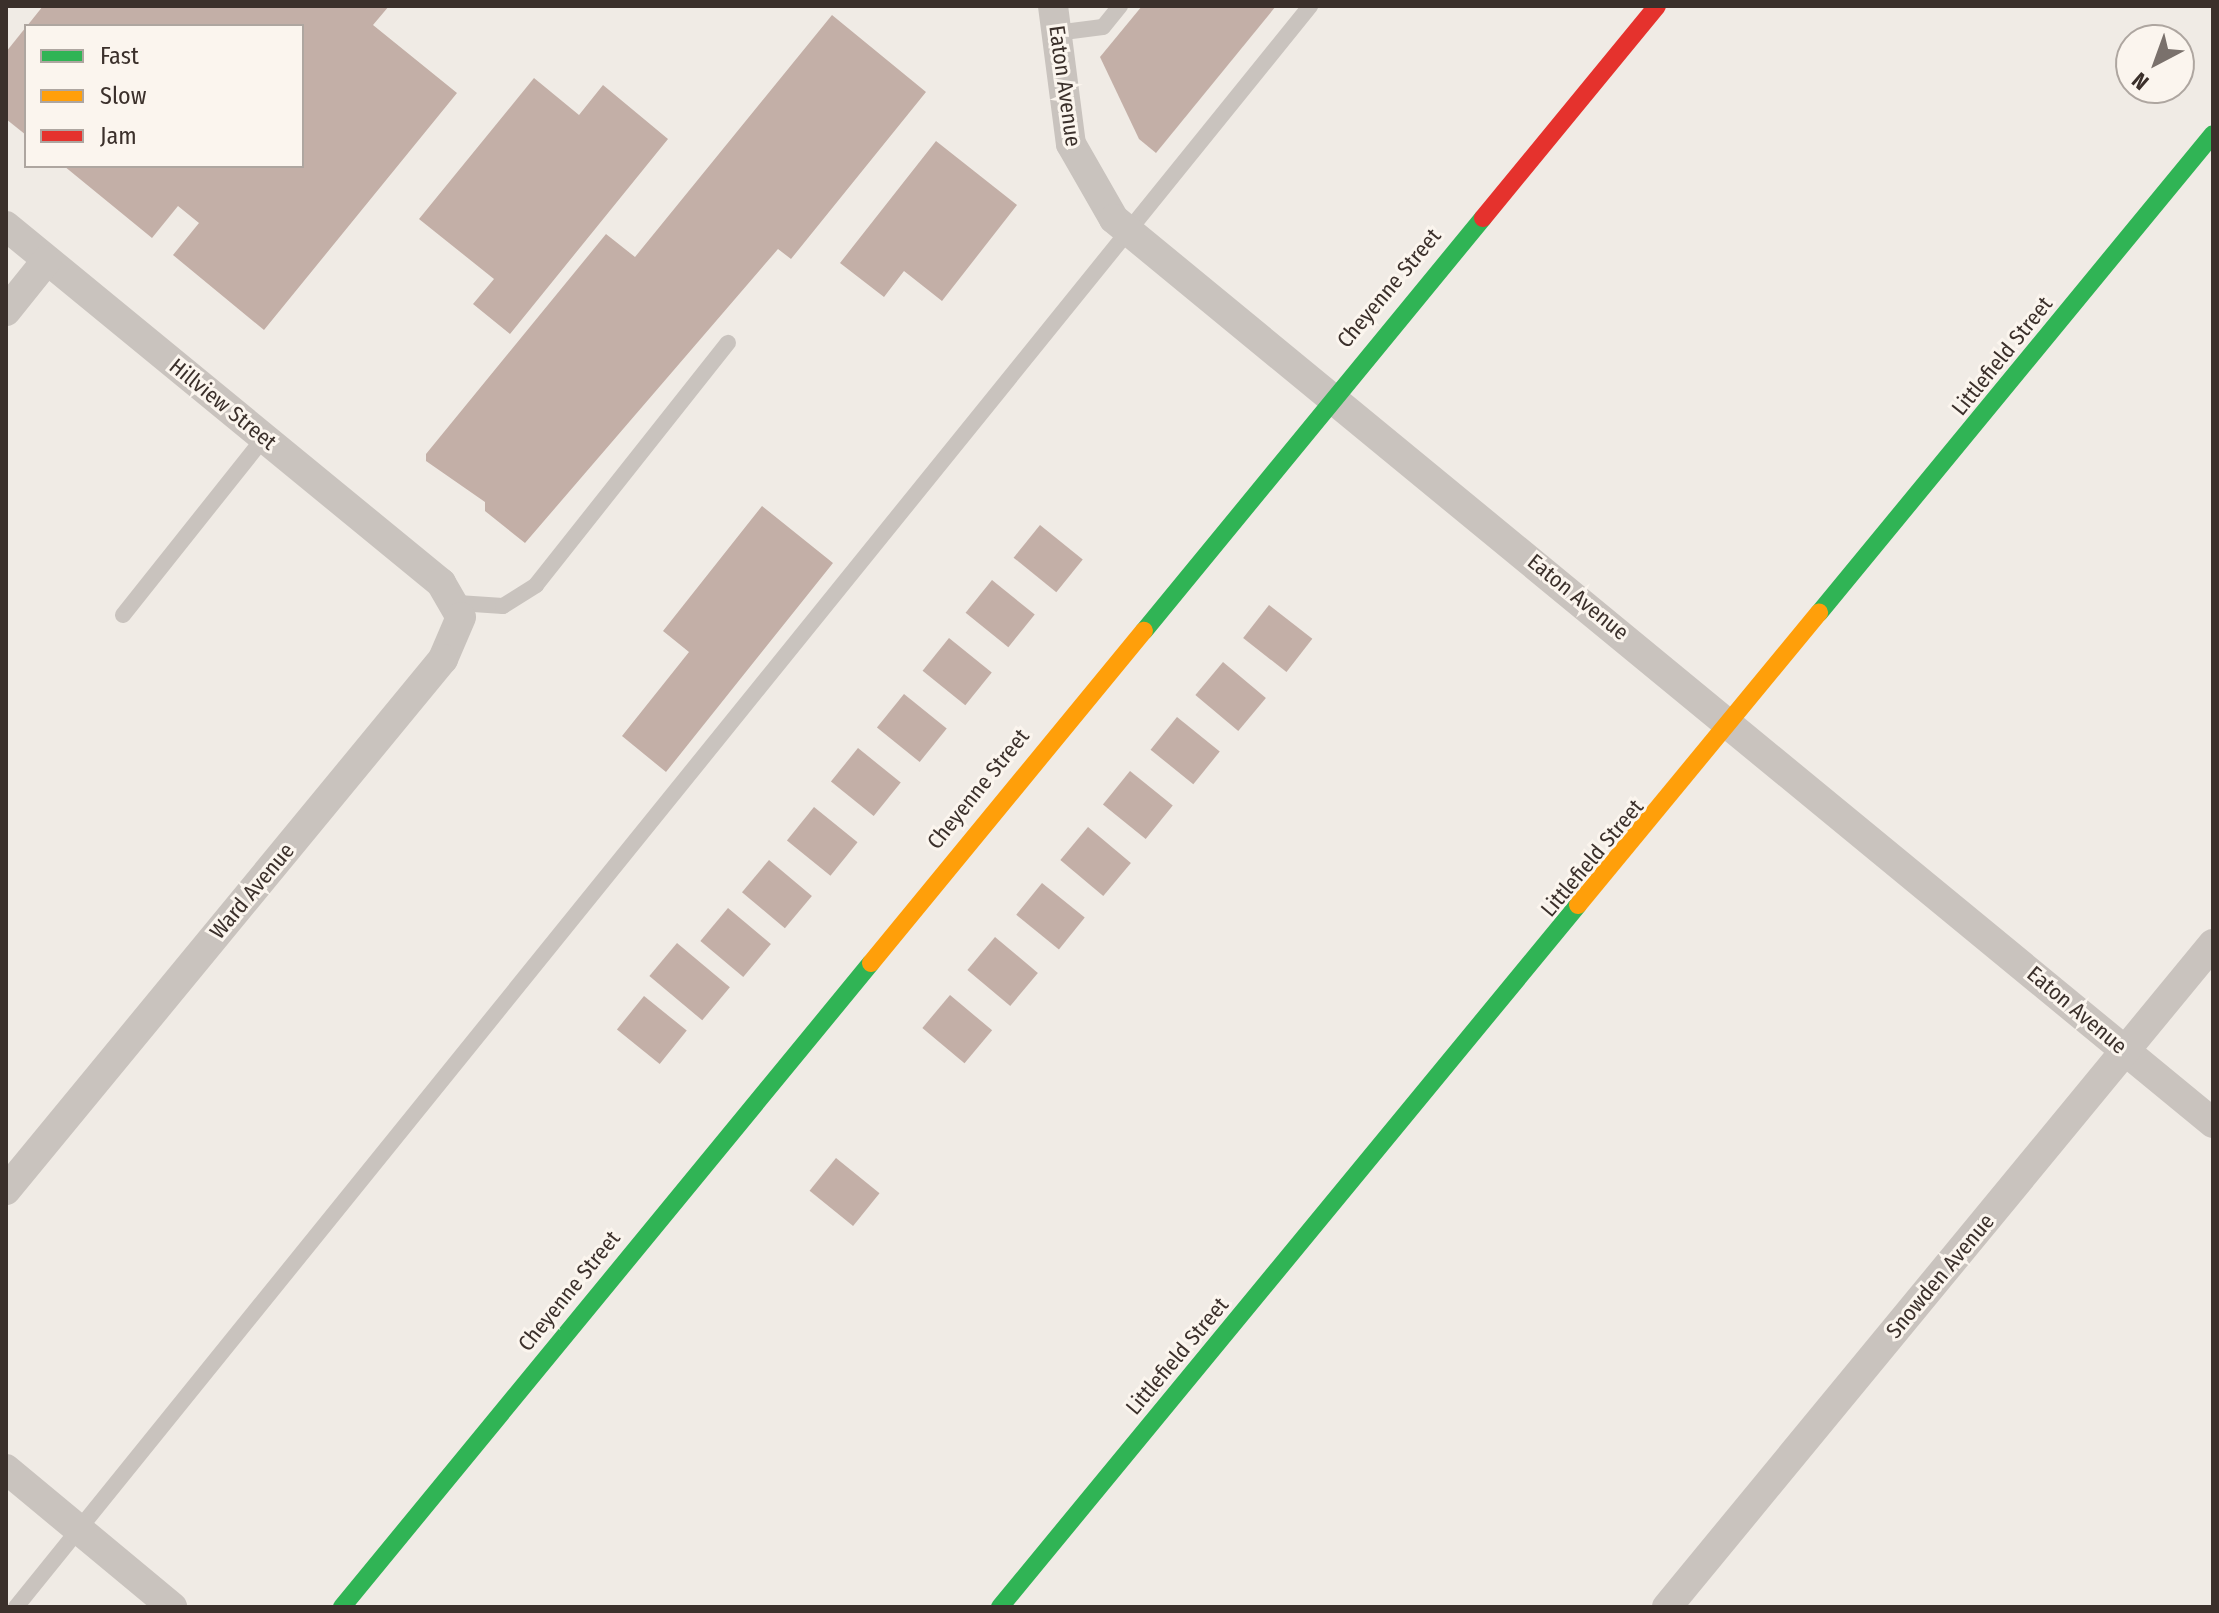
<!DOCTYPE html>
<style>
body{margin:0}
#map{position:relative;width:2219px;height:1613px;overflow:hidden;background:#f0ebe5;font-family:"Fira Sans Condensed",sans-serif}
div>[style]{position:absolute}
.building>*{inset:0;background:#c3afa7;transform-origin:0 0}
.lane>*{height:16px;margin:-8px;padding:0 8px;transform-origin:8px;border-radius:8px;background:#c9c3be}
.street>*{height:30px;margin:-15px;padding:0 15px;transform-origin:15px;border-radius:15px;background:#c9c3be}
.fast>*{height:18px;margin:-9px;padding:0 9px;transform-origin:9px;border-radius:9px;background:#30b455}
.slow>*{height:18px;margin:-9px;padding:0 9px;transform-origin:9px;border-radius:9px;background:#ff9f0a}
.jam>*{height:18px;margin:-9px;padding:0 9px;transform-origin:9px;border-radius:9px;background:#e5322d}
span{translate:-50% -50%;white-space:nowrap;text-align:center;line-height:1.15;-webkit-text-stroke:6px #fbf5ee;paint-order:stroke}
.street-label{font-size:22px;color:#3b302b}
.frame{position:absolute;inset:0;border:8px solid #3b302b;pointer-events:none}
.legend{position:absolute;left:24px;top:24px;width:280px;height:144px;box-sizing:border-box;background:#fbf5ee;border:2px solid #aea6a0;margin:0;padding:10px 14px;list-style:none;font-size:24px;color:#3b302b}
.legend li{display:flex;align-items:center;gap:16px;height:40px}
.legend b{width:40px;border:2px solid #aea6a0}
.north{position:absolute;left:2115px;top:24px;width:80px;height:80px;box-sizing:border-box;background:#fbf5ee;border:2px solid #aea6a0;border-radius:50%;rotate:221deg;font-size:22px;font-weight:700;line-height:32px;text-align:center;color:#3b302b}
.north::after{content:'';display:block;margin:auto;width:28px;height:36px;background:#7a716c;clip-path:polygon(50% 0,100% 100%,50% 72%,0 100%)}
</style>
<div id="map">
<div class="building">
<i style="clip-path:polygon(43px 6px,389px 6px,373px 25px,457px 93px,264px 330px,173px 255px,199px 223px,178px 206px,152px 238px,64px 166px,302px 166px,302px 26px,27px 26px)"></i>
<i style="clip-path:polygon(1142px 6px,1276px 6px,1156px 153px,1139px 139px,1100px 57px)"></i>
<i style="clip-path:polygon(832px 15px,926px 92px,791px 259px,778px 249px,525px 543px,485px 511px,485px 502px,426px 461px,426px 454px,606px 234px,635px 257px)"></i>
<i style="clip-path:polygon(26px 27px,26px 135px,6px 119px,6px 52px)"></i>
<i style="clip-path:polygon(534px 78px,579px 115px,603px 85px,668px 139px,510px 334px,473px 304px,494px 279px,419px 219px)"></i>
<i style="clip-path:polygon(936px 141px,1017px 205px,942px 301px,904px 271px,884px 297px,840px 263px)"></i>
<i style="clip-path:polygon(762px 506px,833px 563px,666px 772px,622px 736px,689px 652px,663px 631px)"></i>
<i style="left:1040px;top:525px;width:55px;height:42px;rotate:39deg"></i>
<i style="left:992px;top:580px;width:55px;height:42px;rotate:39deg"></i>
<i style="left:1269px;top:605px;width:55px;height:42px;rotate:38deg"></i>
<i style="left:949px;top:638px;width:55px;height:42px;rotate:39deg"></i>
<i style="left:1223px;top:662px;width:56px;height:43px;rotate:40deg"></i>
<i style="left:904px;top:694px;width:55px;height:43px;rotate:39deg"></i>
<i style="left:1177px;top:717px;width:55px;height:42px;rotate:39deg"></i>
<i style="left:858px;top:748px;width:55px;height:43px;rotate:39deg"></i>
<i style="left:1130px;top:771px;width:55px;height:43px;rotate:39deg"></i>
<i style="left:814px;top:807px;width:56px;height:43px;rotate:39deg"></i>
<i style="left:1088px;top:827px;width:56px;height:43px;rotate:40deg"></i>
<i style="left:769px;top:860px;width:56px;height:42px;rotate:40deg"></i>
<i style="left:1042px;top:883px;width:55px;height:41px;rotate:39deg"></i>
<i style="left:728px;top:908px;width:56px;height:43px;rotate:40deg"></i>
<i style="left:995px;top:937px;width:56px;height:43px;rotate:40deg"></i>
<i style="left:677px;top:943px;width:69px;height:43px;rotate:40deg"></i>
<i style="left:950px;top:995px;width:55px;height:43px;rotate:40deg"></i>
<i style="left:644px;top:996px;width:55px;height:43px;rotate:39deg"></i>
<i style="left:836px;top:1158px;width:56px;height:42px;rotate:39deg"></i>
</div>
<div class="lane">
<i style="left:1056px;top:33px;width:47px;rotate:-7.3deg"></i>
<i style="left:1103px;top:27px;width:27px;rotate:-51deg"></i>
<i style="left:458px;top:603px;width:45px;rotate:3.8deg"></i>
<i style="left:503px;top:606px;width:39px;rotate:-32deg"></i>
<i style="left:536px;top:585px;width:309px;rotate:-51.6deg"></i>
<i style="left:123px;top:615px;width:226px;rotate:-51.5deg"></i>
<i style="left:16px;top:1607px;width:2059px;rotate:-51.05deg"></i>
</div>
<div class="street">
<i style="left:1053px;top:6px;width:139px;rotate:82.6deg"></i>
<i style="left:1071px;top:144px;width:86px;rotate:60.2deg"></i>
<i style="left:1114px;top:219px;width:1423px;rotate:39.44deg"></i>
<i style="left:6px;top:226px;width:563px;rotate:39.38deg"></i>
<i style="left:441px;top:583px;width:39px;rotate:60deg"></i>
<i style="left:461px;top:617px;width:46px;rotate:113.2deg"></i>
<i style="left:443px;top:659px;width:688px;rotate:129.45deg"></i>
<i style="left:6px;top:311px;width:65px;rotate:-51.2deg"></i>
<i style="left:6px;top:1469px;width:216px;rotate:39.7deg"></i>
<i style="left:1667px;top:1607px;width:859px;rotate:-50.53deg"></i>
</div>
<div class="fast">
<i style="left:1819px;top:613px;width:620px;rotate:-50.56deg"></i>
<i style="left:1144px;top:631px;width:534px;rotate:-50.62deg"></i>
<i style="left:342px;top:1607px;width:833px;rotate:-50.6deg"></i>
<i style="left:1000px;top:1607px;width:909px;rotate:-50.53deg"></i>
</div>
<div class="slow">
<i style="left:1578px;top:905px;width:379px;rotate:-50.5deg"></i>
<i style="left:871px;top:963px;width:430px;rotate:-50.6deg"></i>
</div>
<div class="jam">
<i style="left:1483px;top:218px;width:274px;rotate:-50.6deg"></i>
</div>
<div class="street-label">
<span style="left:1065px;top:86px;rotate:82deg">Eaton Avenue</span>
<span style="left:1389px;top:288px;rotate:-50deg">Cheyenne Street</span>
<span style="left:2002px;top:356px;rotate:-51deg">Littlefield Street</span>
<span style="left:223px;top:404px;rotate:39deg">Hillview Street</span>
<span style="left:1578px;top:597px;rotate:39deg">Eaton Avenue</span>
<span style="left:978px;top:789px;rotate:-51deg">Cheyenne Street</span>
<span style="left:1592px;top:858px;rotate:-50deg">Littlefield Street</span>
<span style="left:252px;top:891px;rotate:-50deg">Ward Avenue</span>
<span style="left:2077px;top:1010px;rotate:40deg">Eaton Avenue</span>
<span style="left:1940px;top:1276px;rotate:-50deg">Snowden Avenue</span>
<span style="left:569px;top:1291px;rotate:-51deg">Cheyenne Street</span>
<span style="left:1177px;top:1356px;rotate:-50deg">Littlefield Street</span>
</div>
<div class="frame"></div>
<ul class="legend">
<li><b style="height:10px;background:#30b455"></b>Fast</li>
<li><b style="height:10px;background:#ff9f0a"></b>Slow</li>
<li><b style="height:10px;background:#e5322d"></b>Jam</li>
</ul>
<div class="north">N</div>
</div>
